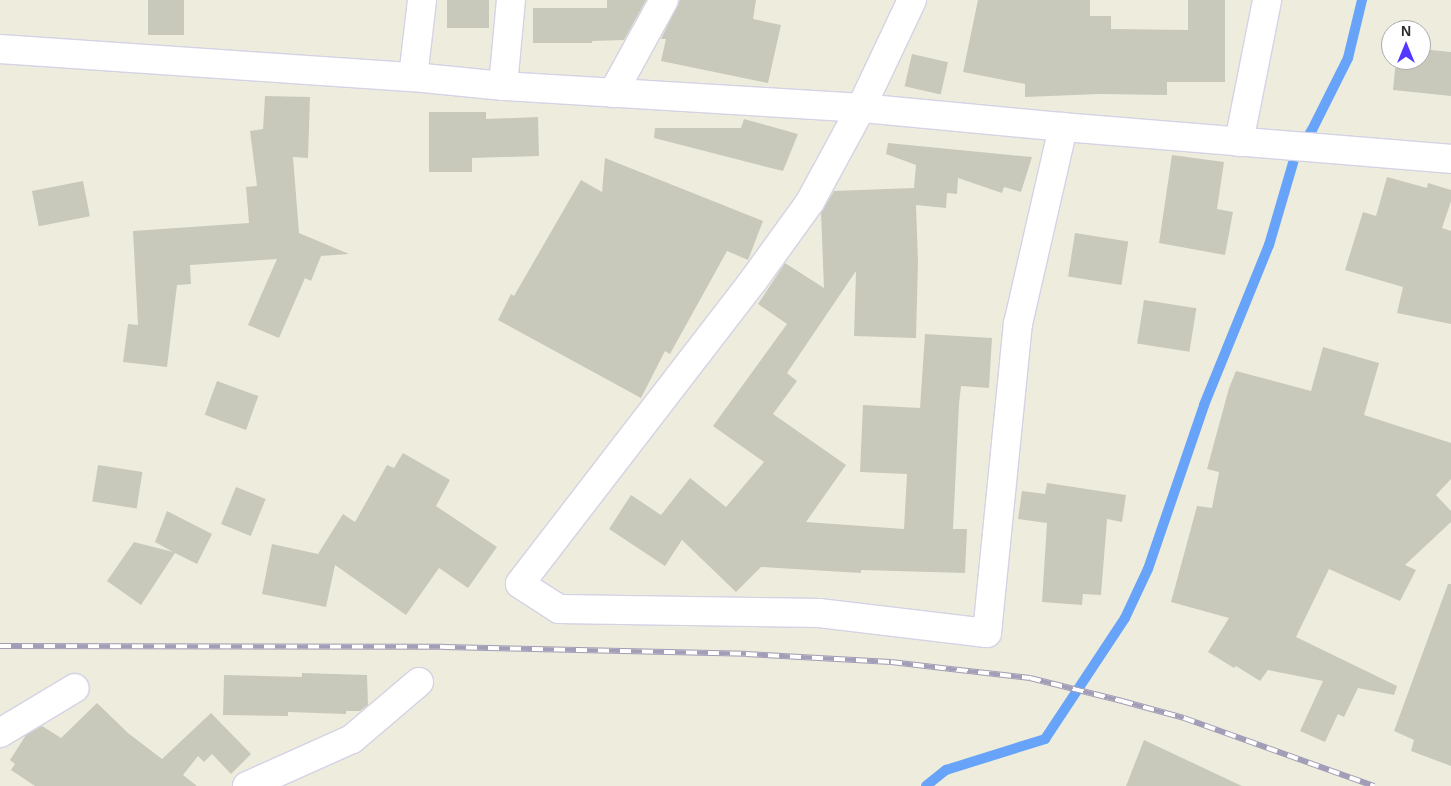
<!DOCTYPE html>
<style>
body{margin:0}
#map{position:relative;width:1451px;height:786px;overflow:hidden;background:#eeecdd;font-family:Arial,sans-serif}
div>[style]{position:absolute}
.stream>*{height:10px;margin:-5px;padding:0 5px;transform-origin:5px;border-radius:5px;background:#67a4f9}
.building>*{inset:0;background:#c9c9bb;transform-origin:0 0}
.roads{filter:drop-shadow(1px 0 #d4d2e5) drop-shadow(-1px 0 #d4d2e5) drop-shadow(0 1px #d4d2e5) drop-shadow(0 -1px #d4d2e5)}
.minor>*{height:28px;margin:-14px;padding:0 14px;transform-origin:14px;border-radius:14px;background:#fff}
.rail>*{height:5.5px;margin-top:-2.75px;transform-origin:0;background:repeating-linear-gradient(90deg,#fff 0 11px,#a39eb8 0 22px);box-sizing:border-box;border-block:1px solid #a39eb8}
span{translate:-50% -50%;white-space:nowrap;text-align:center;line-height:1.15;-webkit-text-stroke:4.5px #fff;paint-order:stroke}
.north{position:absolute;left:1381px;top:20px;width:50px;height:50px;box-sizing:border-box;background:#fff;border:1px solid #ababab;border-radius:50%;rotate:0deg;font-size:14px;font-weight:700;line-height:20px;text-align:center;color:#2c2c2c}
.north::after{content:'';display:block;margin:auto;width:18px;height:22px;background:#5339ff;clip-path:polygon(50% 0,100% 100%,50% 72%,0 100%)}
</style>
<div id="map">
<div class="stream">
<i style="left:926px;top:786px;width:26px;rotate:-39deg"></i>
<i style="left:946px;top:770px;width:104px;rotate:-17.4deg"></i>
<i style="left:1045px;top:739px;width:145px;rotate:-56.5deg"></i>
<i style="left:1125px;top:618px;width:54px;rotate:-64.9deg"></i>
<i style="left:1148px;top:569px;width:173px;rotate:-71.1deg"></i>
<i style="left:1204px;top:405px;width:173px;rotate:-67.9deg"></i>
<i style="left:1269px;top:245px;width:93px;rotate:-73.7deg"></i>
<i style="left:1295px;top:156px;width:31px;rotate:-57deg"></i>
<i style="left:1312px;top:130px;width:80px;rotate:-63.4deg"></i>
<i style="left:1348px;top:58px;width:60px;rotate:-76.4deg"></i>
</div>
<div class="building">
<i style="left:148px;top:0;width:36px;height:35px"></i>
<i style="left:447px;top:0;width:42px;height:28px"></i>
<i style="clip-path:polygon(607px 0,646px 0,624px 40px,592px 41px,592px 43px,533px 43px,533px 8px,607px 8px)"></i>
<i style="clip-path:polygon(680px 0,756px 0,753px 19px,781px 25px,768px 83px,661px 61px,666px 39px,661px 39px)"></i>
<i style="clip-path:polygon(978px 0,1090px 0,1090px 16px,1111px 16px,1111px 29px,1188px 30px,1188px 0,1225px 0,1225px 82px,1167px 82px,1167px 95px,1100px 94px,1025px 97px,1025px 84px,963px 72px)"></i>
<i style="clip-path:polygon(1421px 49px,1451px 52px,1451px 96px,1393px 90px,1396px 60px,1421px 60px)"></i>
<i style="left:912px;top:54px;width:37px;height:33px;rotate:13deg"></i>
<i style="clip-path:polygon(265px 96px,310px 97px,308px 158px,293px 157px,299px 233px,349px 254px,321px 256px,311px 281px,305px 278px,279px 338px,248px 325px,277px 259px,190px 265px,191px 284px,177px 285px,167px 367px,123px 362px,128px 324px,138px 325px,133px 231px,249px 223px,246px 187px,257px 186px,250px 131px,263px 129px)"></i>
<i style="clip-path:polygon(429px 112px,486px 112px,486px 119px,538px 117px,539px 156px,472px 158px,472px 172px,429px 172px)"></i>
<i style="clip-path:polygon(744px 119px,798px 134px,783px 171px,654px 138px,655px 128px,741px 128px)"></i>
<i style="clip-path:polygon(888px 143px,1032px 157px,1021px 192px,1004px 187px,1002px 193px,958px 178px,957px 194px,947px 193px,946px 208px,916px 205px,918px 262px,916px 338px,854px 336px,856px 271px,787px 373px,797px 381px,773px 414px,846px 465px,806px 522px,904px 529px,907px 474px,860px 472px,863px 405px,920px 408px,925px 334px,992px 338px,989px 388px,961px 386px,959px 404px,953px 529px,967px 529px,965px 573px,861px 570px,861px 573px,761px 567px,736px 592px,682px 540px,665px 566px,609px 529px,631px 495px,661px 515px,690px 478px,726px 507px,764px 462px,713px 426px,787px 324px,758px 304px,785px 263px,824px 288px,821px 213px,834px 191px,914px 188px,916px 165px,886px 154px)"></i>
<i style="clip-path:polygon(1172px 155px,1224px 162px,1217px 209px,1233px 212px,1225px 255px,1159px 243px)"></i>
<i style="clip-path:polygon(605px 158px,763px 221px,748px 260px,727px 251px,670px 354px,665px 351px,641px 398px,498px 320px,511px 294px,514px 296px,581px 180px,602px 192px)"></i>
<i style="clip-path:polygon(1387px 177px,1427px 188px,1428px 183px,1451px 190px,1451px 201px,1442px 228px,1451px 231px,1451px 324px,1397px 313px,1403px 287px,1345px 270px,1363px 212px,1376px 216px)"></i>
<i style="left:83px;top:181px;width:36px;height:52px;rotate:79deg"></i>
<i style="left:1075px;top:233px;width:54px;height:44px;rotate:9deg"></i>
<i style="left:1144px;top:300px;width:53px;height:44px;rotate:9deg"></i>
<i style="clip-path:polygon(1323px 347px,1379px 363px,1364px 415px,1451px 443px,1451px 479px,1436px 495px,1451px 511px,1451px 522px,1405px 565px,1416px 570px,1400px 601px,1329px 569px,1296px 637px,1397px 686px,1394px 695px,1358px 688px,1344px 717px,1338px 714px,1325px 742px,1300px 731px,1323px 681px,1268px 670px,1260px 681px,1236px 666px,1234px 668px,1208px 652px,1229px 618px,1171px 602px,1197px 506px,1212px 508px,1219px 472px,1207px 469px,1229px 388px,1236px 371px,1311px 391px)"></i>
<i style="left:217px;top:381px;width:44px;height:36px;rotate:20deg"></i>
<i style="clip-path:polygon(403px 453px,450px 480px,436px 506px,497px 547px,468px 588px,439px 568px,406px 615px,335px 565px,326px 607px,262px 594px,272px 544px,318px 554px,343px 514px,355px 522px,387px 465px,394px 468px)"></i>
<i style="left:98px;top:465px;width:45px;height:37px;rotate:9deg"></i>
<i style="clip-path:polygon(1047px 483px,1126px 495px,1122px 522px,1107px 519px,1101px 595px,1083px 594px,1082px 605px,1042px 602px,1047px 523px,1018px 519px,1022px 491px,1045px 494px)"></i>
<i style="left:236px;top:487px;width:32px;height:40px;rotate:22deg"></i>
<i style="clip-path:polygon(167px 511px,212px 534px,197px 564px,175px 553px,141px 605px,107px 581px,134px 542px,173px 552px,155px 542px)"></i>
<i style="clip-path:polygon(1448px 584px,1451px 584px,1451px 766px,1411px 751px,1414px 740px,1394px 731px)"></i>
<i style="clip-path:polygon(302px 673px,367px 675px,368px 705px,360px 711px,346px 711px,346px 714px,288px 712px,288px 716px,223px 715px,224px 675px,302px 677px)"></i>
<i style="clip-path:polygon(97px 703px,128px 733px,162px 759px,211px 713px,251px 754px,231px 774px,212px 754px,204px 762px,198px 756px,183px 775px,197px 786px,35px 786px,11px 770px,15px 764px,10px 760px,26px 735px,42px 726px,61px 738px)"></i>
<i style="clip-path:polygon(1144px 740px,1242px 786px,1126px 786px)"></i>
</div>
<div class="roads">
<div class="minor">
<i style="left:912px;top:0;width:119px;rotate:115.3deg"></i>
<i style="left:861px;top:108px;width:107px;rotate:118.5deg"></i>
<i style="left:810px;top:202px;width:97px;rotate:125.8deg"></i>
<i style="left:753px;top:281px;width:382px;rotate:127.6deg"></i>
<i style="left:520px;top:584px;width:46px;rotate:32.7deg"></i>
<i style="left:559px;top:609px;width:260px;rotate:0.9deg"></i>
<i style="left:819px;top:613px;width:169px;rotate:6.8deg"></i>
<i style="left:987px;top:633px;width:311px;rotate:-84.3deg"></i>
<i style="left:1018px;top:324px;width:202px;rotate:-77.1deg"></i>
<i style="left:0;top:49px;width:414px;rotate:3.9deg"></i>
<i style="left:413px;top:77px;width:90px;rotate:5.7deg"></i>
<i style="left:503px;top:86px;width:359px;rotate:3.5deg"></i>
<i style="left:861px;top:108px;width:203px;rotate:5.4deg"></i>
<i style="left:1063px;top:127px;width:389px;rotate:4.7deg"></i>
<i style="left:413px;top:77px;width:78px;rotate:-83.3deg"></i>
<i style="left:503px;top:86px;width:86px;rotate:-84.7deg"></i>
<i style="left:613px;top:93px;width:106px;rotate:-61.3deg"></i>
<i style="left:1239px;top:142px;width:145px;rotate:-78.8deg"></i>
<i style="left:0;top:733px;width:87px;rotate:-31deg"></i>
<i style="left:247px;top:786px;width:115px;rotate:-24.1deg"></i>
<i style="left:352px;top:739px;width:88px;rotate:-40.4deg"></i>
</div>
</div>
<div class="rail">
<i style="left:0;top:646px;width:444px;rotate:0.1deg"></i>
<i style="left:444px;top:647px;width:302px;rotate:1.3deg"></i>
<i style="left:746px;top:654px;width:145px;rotate:3.2deg"></i>
<i style="left:891px;top:662px;width:140px;rotate:6.6deg"></i>
<i style="left:1030px;top:678px;width:95px;rotate:14deg"></i>
<i style="left:1122px;top:701px;width:64px;rotate:15.3deg"></i>
<i style="left:1184px;top:718px;width:202px;rotate:19.7deg"></i>
</div>
<div class="north">N</div>
</div>
